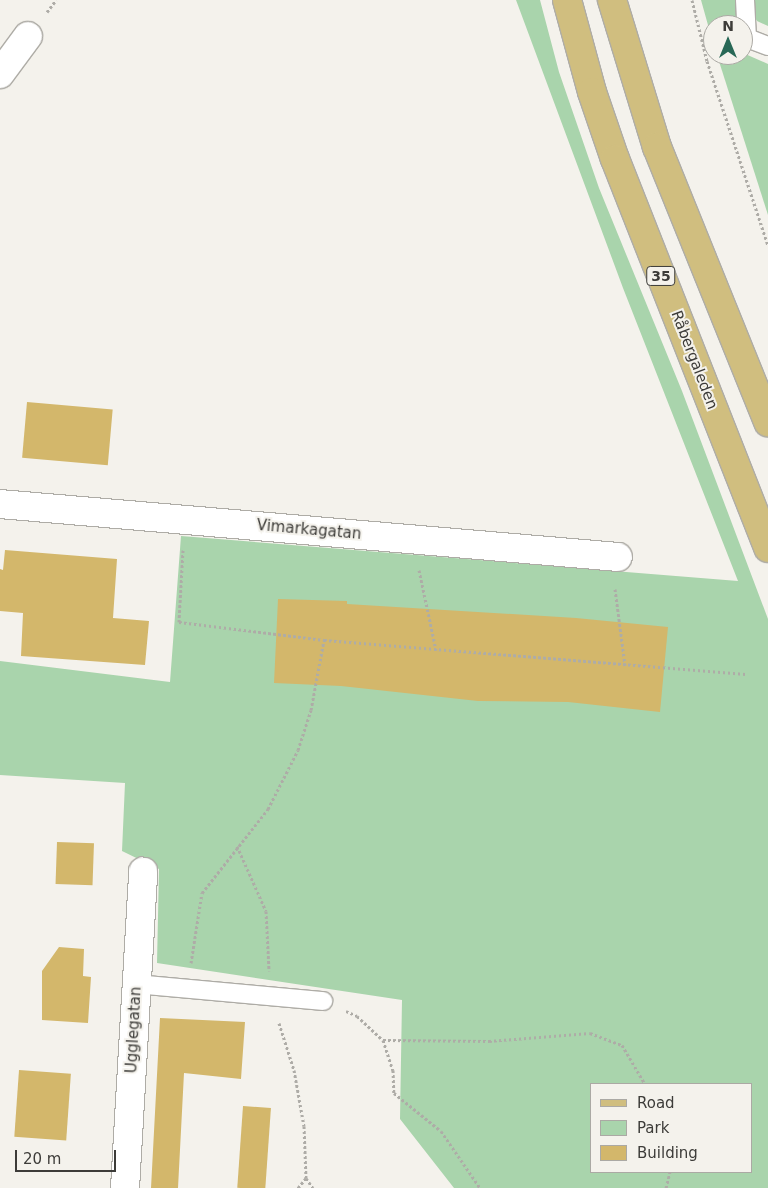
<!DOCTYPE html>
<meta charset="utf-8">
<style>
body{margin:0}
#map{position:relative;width:768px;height:1188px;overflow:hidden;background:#f4f2ec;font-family:"DejaVu Sans",sans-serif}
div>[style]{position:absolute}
.green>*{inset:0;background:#a9d4ac}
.building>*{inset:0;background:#d3b76b;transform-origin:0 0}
.path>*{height:3px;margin-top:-1.5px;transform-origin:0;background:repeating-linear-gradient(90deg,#aeaca7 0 2.5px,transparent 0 5px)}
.roads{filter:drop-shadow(1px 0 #aeaca6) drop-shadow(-1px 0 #aeaca6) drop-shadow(0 1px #aeaca6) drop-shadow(0 -1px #aeaca6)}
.service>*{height:18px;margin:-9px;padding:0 9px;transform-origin:9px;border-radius:9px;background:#fff}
.minor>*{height:28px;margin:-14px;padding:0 14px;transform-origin:14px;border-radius:14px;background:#fff}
.primary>*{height:28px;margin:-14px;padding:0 14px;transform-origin:14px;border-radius:14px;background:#d0be7f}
span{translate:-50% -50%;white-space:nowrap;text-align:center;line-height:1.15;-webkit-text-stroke:4px #f4f2ec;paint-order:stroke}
.shield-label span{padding:1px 4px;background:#f4f2ec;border:1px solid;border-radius:4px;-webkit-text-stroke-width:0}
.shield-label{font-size:14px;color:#3d3c39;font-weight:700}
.street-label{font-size:15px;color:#3d3c39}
.legend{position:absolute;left:590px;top:1083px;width:162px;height:90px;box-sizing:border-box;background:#f4f2ec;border:1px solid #aba9a4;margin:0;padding:6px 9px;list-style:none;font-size:15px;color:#3d3c39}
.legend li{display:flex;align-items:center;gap:10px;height:25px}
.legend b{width:25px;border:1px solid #aba9a4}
.north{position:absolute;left:703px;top:15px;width:50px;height:50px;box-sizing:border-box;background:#f4f2ec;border:1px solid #aba9a4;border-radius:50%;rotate:0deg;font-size:14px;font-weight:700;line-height:20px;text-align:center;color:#3d3c39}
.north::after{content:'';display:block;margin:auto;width:18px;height:22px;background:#286856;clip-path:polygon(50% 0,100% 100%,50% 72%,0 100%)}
.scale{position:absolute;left:15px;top:1150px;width:101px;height:22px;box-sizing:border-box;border:2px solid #3d3c39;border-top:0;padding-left:6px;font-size:15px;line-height:18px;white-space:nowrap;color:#3d3c39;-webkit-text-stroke:4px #f4f2ec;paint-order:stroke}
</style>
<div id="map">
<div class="green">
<i style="clip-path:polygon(evenodd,516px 0,540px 0,559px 72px,599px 188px,682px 391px,768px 619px,768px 1188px,454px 1188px,400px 1119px,402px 1000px,157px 963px,159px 869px,122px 851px,125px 783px,0 775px,0 661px,170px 682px,181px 536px,738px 581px,623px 288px,516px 0,592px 1084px,752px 1084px,752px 1172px,592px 1172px,592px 1084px)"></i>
<i style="clip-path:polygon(701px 0,737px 0,736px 25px,713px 25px,713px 43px)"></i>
<i style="clip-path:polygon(751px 0,768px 0,768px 26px,757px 21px,752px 13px)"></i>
<i style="clip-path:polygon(743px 53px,768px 64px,768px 215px,717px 55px)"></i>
</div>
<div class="building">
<i style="left:27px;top:402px;width:86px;height:56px;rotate:5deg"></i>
<i style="clip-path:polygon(5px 550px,117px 559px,113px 618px,149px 621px,145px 665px,21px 656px,23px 613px,0 611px,0 569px,3px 570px)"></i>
<i style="clip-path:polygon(278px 599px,347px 601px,347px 604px,576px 618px,668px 627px,660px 712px,568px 702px,478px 701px,341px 686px,274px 683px)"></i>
<i style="left:57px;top:842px;width:37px;height:42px;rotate:2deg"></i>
<i style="clip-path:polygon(59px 947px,84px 949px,83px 976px,91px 977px,88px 1023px,42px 1020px,42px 971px)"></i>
<i style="clip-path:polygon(160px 1018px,245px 1022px,241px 1079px,184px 1073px,178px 1188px,151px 1188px)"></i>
<i style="left:19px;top:1070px;width:52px;height:67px;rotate:4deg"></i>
<i style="left:243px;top:1106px;width:28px;height:82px;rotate:4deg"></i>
</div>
<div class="path">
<i style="left:692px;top:0;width:63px;rotate:76.2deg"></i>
<i style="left:707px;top:61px;width:194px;rotate:71.7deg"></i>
<i style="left:47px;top:12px;width:15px;rotate:-53deg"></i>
<i style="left:183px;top:550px;width:72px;rotate:93.2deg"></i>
<i style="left:179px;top:622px;width:146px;rotate:7.1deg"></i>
<i style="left:324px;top:640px;width:423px;rotate:4.6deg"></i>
<i style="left:419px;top:570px;width:82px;rotate:78deg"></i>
<i style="left:615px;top:589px;width:77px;rotate:82.5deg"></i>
<i style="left:237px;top:846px;width:71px;rotate:66deg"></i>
<i style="left:266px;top:911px;width:60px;rotate:87.1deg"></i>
<i style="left:191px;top:963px;width:71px;rotate:-81.1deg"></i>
<i style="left:202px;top:893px;width:107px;rotate:-51.8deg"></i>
<i style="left:268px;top:809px;width:66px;rotate:-63deg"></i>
<i style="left:298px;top:750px;width:42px;rotate:-72deg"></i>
<i style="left:311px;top:710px;width:71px;rotate:-79.5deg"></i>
<i style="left:346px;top:1011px;width:12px;rotate:24deg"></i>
<i style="left:357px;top:1016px;width:35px;rotate:43deg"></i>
<i style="left:383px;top:1040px;width:32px;rotate:72deg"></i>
<i style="left:393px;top:1070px;width:23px;rotate:88deg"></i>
<i style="left:394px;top:1093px;width:60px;rotate:39deg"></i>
<i style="left:441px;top:1131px;width:69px;rotate:55.6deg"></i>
<i style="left:279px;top:1023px;width:49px;rotate:72.3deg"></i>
<i style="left:294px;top:1070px;width:57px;rotate:79.9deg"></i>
<i style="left:304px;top:1126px;width:52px;rotate:87.8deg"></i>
<i style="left:306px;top:1178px;width:13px;rotate:129deg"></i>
<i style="left:383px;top:1040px;width:106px;rotate:0.5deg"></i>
<i style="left:489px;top:1041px;width:101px;rotate:-4.5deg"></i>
<i style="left:590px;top:1033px;width:34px;rotate:21deg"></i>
<i style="left:622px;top:1045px;width:45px;rotate:59.5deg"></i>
<i style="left:306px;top:1178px;width:12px;rotate:55deg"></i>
<i style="left:666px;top:1188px;width:16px;rotate:-76deg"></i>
</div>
<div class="roads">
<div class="service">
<i style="left:745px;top:0;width:38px;rotate:87deg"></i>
<i style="left:747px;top:38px;width:22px;rotate:21deg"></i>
<i style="left:136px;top:984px;width:188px;rotate:5.2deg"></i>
</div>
<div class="minor">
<i style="left:0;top:74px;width:47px;rotate:-53.6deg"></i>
<i style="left:0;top:504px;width:620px;rotate:4.9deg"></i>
<i style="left:125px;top:1188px;width:317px;rotate:-86.7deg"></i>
</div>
<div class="primary">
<i style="left:567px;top:0;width:95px;rotate:74.8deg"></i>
<i style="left:592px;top:92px;width:71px;rotate:71.1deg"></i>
<i style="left:615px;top:159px;width:418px;rotate:68.5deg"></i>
<i style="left:612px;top:0;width:154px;rotate:73deg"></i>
<i style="left:657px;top:147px;width:297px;rotate:68deg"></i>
</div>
</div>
<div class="shield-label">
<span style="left:661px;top:276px">35</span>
</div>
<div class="street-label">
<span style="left:694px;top:360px;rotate:69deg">Råbergaleden</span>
<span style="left:309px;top:530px;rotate:5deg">Vimarkagatan</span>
<span style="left:134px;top:1030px;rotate:-87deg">Ugglegatan</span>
</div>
<ul class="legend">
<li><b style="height:6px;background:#d0be7f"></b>Road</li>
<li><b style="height:14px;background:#a9d4ac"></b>Park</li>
<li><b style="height:14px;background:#d3b76b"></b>Building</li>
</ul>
<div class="north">N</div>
<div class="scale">20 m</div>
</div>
